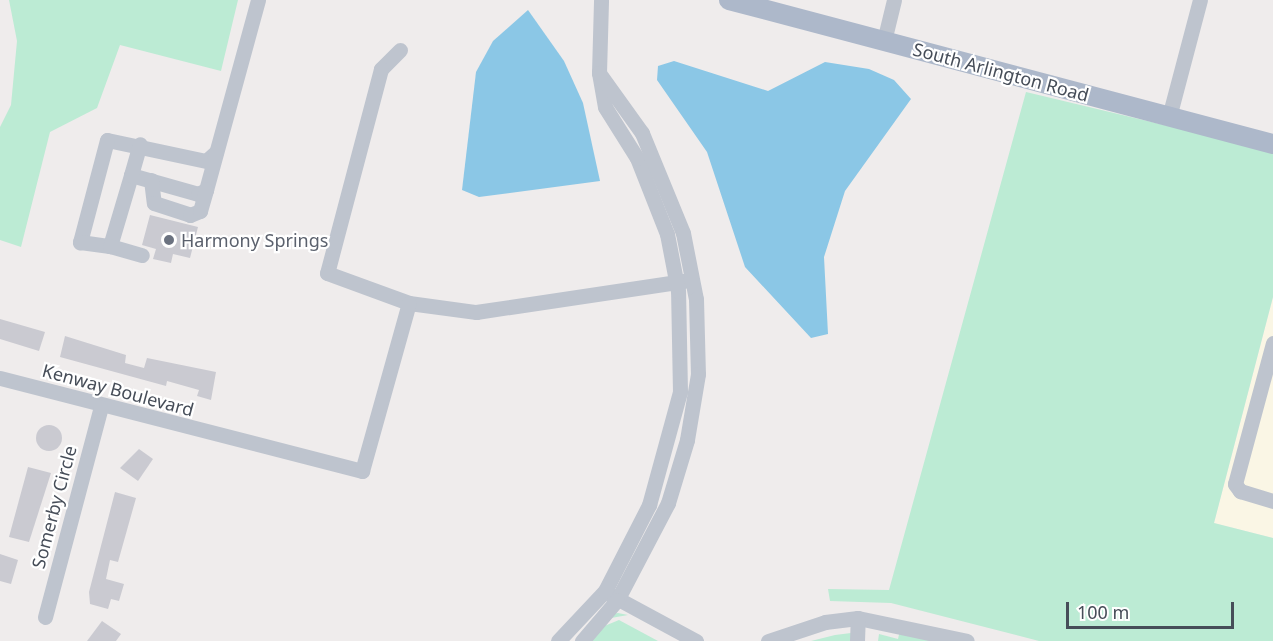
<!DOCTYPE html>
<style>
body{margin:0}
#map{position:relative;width:1273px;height:641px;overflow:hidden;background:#efecec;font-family:"Noto Sans",sans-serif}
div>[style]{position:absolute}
.commercial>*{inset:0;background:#faf6e5}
.green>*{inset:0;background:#bcebd4}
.water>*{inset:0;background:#8bc7e6}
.building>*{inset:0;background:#cacad1}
.round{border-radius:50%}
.minor>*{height:15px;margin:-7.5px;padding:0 7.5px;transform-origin:7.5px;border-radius:7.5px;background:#bec4ce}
.major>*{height:20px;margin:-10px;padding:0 10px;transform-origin:10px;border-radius:10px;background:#adb8ca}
.dots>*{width:16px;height:16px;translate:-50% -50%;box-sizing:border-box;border:3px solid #fff;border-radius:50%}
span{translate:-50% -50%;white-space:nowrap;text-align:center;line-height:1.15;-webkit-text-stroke:4.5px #fff;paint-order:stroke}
.street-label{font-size:18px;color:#464d58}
.worship-label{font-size:18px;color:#5b616d}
.left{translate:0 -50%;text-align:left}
.scale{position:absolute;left:1066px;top:602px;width:168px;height:27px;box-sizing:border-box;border:3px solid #464d58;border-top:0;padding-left:8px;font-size:18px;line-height:21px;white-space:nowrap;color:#464d58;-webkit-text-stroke:4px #fff;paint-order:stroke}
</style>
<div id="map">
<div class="commercial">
<i style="clip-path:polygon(1273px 297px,1273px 538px,1214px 523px)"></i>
</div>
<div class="green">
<i style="clip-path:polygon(9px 0,238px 0,221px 71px,120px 45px,97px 108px,50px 132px,21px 247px,0 240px,0 127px,11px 105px,17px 41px)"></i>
<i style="clip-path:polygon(1026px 92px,1273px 151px,1273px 297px,1214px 523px,1273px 538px,1273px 641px,1039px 641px,891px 603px,830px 601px,828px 589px,889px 590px)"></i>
<i style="clip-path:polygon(618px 613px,628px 615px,611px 618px,602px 627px,619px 620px,658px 641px,584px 641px,612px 614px)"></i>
<i style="clip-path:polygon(900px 630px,940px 641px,878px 641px,879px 634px,898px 639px)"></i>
<i style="clip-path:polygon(851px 633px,851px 641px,811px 641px,835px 635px)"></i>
</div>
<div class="water">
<i style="clip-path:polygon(528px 10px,564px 61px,583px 103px,600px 181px,479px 197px,462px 190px,476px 72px,493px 41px)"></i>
<i style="clip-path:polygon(674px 61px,768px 91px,825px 62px,869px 69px,894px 80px,911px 99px,845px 191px,824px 257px,828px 334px,811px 338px,745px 267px,707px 152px,657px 80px,658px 66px)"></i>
</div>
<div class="building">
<i style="clip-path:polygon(150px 215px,198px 227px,190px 258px,173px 254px,171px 263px,153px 259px,156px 249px,142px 245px)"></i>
<i style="clip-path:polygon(0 319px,45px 332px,39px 351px,0 339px)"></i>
<i style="clip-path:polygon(65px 336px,126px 355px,125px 363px,144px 368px,147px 358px,216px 372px,211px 400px,197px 396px,199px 390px,167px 381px,166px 386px,60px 357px)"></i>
<i class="round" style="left:36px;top:425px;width:26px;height:26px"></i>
<i style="clip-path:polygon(139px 449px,153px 459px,138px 481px,120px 468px)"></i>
<i style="clip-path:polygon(28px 467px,51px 473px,29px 542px,9px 537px)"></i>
<i style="clip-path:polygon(115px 492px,136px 498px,118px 562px,110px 560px,106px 579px,124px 584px,119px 601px,111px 599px,108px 609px,90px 604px,89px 592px)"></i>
<i style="clip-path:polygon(0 554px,18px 560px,11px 584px,0 581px)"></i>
<i style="clip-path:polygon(102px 621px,121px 634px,116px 641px,87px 641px)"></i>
</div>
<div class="minor">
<i style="left:884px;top:41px;width:42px;rotate:-76.3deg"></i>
<i style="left:400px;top:50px;width:27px;rotate:135deg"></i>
<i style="left:381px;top:69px;width:211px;rotate:104.8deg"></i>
<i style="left:327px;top:273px;width:87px;rotate:20.1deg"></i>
<i style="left:409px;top:303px;width:68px;rotate:7.7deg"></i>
<i style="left:476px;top:312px;width:210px;rotate:-8.5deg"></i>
<i style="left:599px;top:73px;width:73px;rotate:-88.4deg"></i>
<i style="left:1169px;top:117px;width:121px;rotate:-75.2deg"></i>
<i style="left:216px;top:152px;width:13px;rotate:138deg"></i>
<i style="left:206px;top:161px;width:101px;rotate:-168deg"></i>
<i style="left:107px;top:140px;width:106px;rotate:104.8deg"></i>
<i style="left:80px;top:242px;width:30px;rotate:8deg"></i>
<i style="left:110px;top:246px;width:74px;rotate:-73.5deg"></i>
<i style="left:131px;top:175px;width:70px;rotate:15.8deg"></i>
<i style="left:198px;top:194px;width:9px;rotate:-27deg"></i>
<i style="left:206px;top:190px;width:197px;rotate:-74.7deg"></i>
<i style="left:131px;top:175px;width:32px;rotate:-74deg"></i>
<i style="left:151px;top:180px;width:23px;rotate:83deg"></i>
<i style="left:154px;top:203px;width:38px;rotate:18deg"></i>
<i style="left:190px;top:215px;width:11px;rotate:-22deg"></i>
<i style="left:200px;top:211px;width:22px;rotate:-74deg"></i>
<i style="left:110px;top:246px;width:33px;rotate:16deg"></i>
<i style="left:1273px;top:343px;width:146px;rotate:105.1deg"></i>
<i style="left:1235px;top:484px;width:9px;rotate:54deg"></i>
<i style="left:1240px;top:491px;width:34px;rotate:17deg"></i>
<i style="left:0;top:378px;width:374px;rotate:14.4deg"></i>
<i style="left:362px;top:471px;width:174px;rotate:-74.4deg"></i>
<i style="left:609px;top:594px;width:99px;rotate:28.4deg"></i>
<i style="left:45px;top:617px;width:217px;rotate:-75.1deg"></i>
<i style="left:558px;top:641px;width:69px;rotate:-46.8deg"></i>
<i style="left:605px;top:591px;width:97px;rotate:-62.9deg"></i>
<i style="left:649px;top:505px;width:117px;rotate:-74.7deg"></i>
<i style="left:680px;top:392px;width:101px;rotate:-91.1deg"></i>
<i style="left:678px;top:291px;width:58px;rotate:-100.9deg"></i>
<i style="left:667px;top:234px;width:82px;rotate:-111.5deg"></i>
<i style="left:637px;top:158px;width:60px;rotate:-122.1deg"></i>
<i style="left:605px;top:107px;width:35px;rotate:-100deg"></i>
<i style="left:599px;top:73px;width:74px;rotate:54.4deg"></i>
<i style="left:642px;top:133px;width:108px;rotate:67.7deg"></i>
<i style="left:683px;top:233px;width:67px;rotate:78.9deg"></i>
<i style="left:696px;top:299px;width:75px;rotate:88.5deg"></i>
<i style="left:698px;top:374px;width:67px;rotate:99.5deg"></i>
<i style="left:687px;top:440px;width:66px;rotate:106.8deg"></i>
<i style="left:668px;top:503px;width:110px;rotate:117.7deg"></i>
<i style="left:617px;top:600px;width:54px;rotate:130.5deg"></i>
<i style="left:768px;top:641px;width:60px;rotate:-18.4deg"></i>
<i style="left:825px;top:622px;width:33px;rotate:-7deg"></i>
<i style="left:858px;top:618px;width:111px;rotate:11.9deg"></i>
<i style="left:857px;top:641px;width:23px;rotate:-88deg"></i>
</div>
<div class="major">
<i style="left:729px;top:0;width:563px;rotate:14.83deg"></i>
</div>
<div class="dots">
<i style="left:169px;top:240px;background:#6b7280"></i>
</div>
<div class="street-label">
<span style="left:1001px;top:72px;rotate:15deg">South Arlington Road</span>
<span style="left:118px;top:390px;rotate:15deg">Kenway Boulevard</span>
<span style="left:54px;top:507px;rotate:-75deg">Somerby Circle</span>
</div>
<div class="worship-label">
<span class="left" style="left:181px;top:240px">Harmony Springs</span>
</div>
<div class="scale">100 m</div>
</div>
